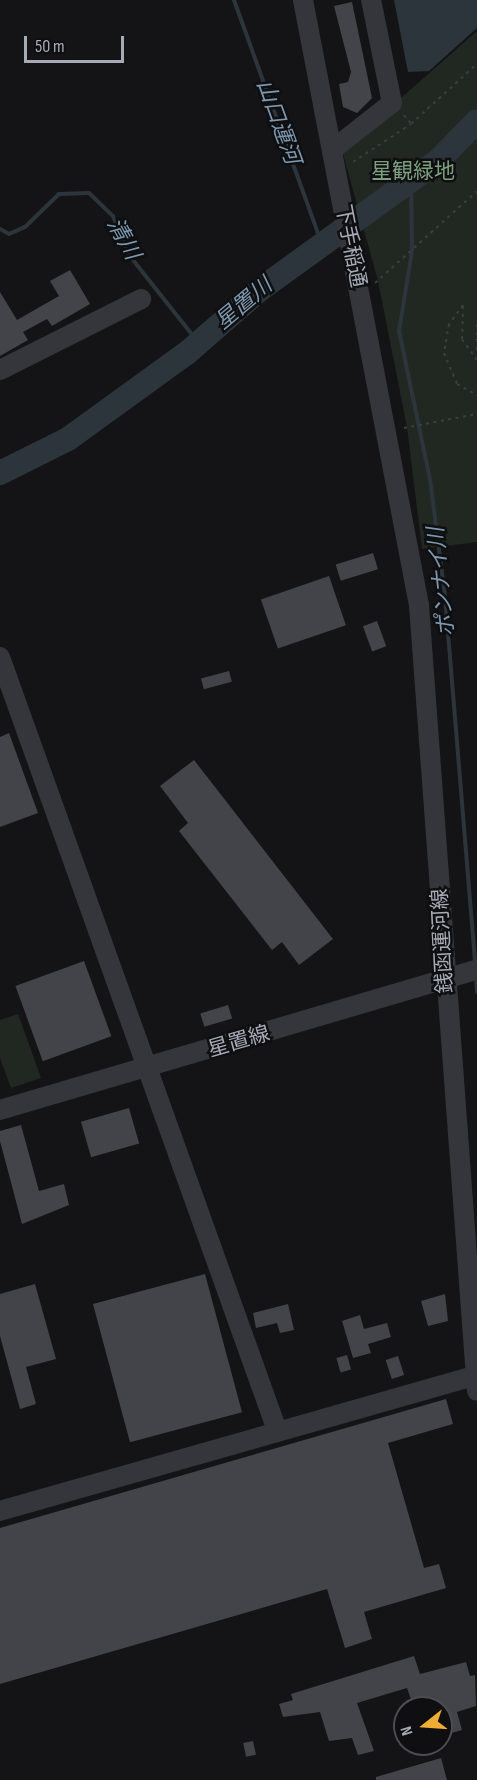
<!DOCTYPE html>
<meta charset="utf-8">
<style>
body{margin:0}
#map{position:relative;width:477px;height:1780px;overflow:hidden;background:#141416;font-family:"Sofia Sans Condensed","Noto Sans JP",sans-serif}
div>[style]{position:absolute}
.green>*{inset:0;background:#202821}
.water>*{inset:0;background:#2c353b}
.stream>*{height:4px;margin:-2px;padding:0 2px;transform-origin:2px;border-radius:2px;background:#2c353b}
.river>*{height:24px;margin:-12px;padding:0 12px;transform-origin:12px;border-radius:12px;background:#2c353b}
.building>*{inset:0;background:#434449;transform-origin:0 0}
.path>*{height:2px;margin-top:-1px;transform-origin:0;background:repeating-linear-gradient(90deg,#3b3d42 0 3px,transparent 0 7.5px)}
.minor>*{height:20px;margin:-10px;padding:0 10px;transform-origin:10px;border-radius:10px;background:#35363b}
span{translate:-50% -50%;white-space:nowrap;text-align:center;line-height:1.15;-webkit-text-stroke:5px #0f0f11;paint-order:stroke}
.park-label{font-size:21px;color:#7da07f}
.street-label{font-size:21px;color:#a6abb6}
.water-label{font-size:22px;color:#7d99b0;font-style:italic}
.north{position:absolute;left:393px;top:1696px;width:60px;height:60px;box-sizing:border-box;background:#0f0f11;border:2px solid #4b4d53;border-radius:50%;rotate:253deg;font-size:16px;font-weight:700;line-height:24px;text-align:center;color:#a6abb6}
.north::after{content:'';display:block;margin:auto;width:21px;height:27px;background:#eead34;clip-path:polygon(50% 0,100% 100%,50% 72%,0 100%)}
.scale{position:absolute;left:24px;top:36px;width:100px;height:27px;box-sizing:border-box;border:3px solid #a6abb6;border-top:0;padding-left:8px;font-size:18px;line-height:21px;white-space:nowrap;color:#a6abb6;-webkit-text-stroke:4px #0f0f11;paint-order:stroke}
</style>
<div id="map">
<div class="green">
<i style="clip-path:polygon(477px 31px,477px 542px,422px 549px,407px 427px,378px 281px,342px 150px)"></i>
<i style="clip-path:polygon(18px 1014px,41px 1078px,11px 1088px,0 1058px,0 1020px)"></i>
</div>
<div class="water">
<i style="clip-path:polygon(394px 0,477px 0,477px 28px,429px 71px,408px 72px)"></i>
</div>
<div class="stream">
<i style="left:234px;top:0;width:259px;rotate:70.2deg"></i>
<i style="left:411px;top:176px;width:75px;rotate:89.2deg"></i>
<i style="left:412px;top:251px;width:81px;rotate:99.2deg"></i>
<i style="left:399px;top:331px;width:151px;rotate:78.2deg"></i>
<i style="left:430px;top:479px;width:118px;rotate:82.7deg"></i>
<i style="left:445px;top:596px;width:369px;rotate:85.3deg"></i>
<i style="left:0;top:229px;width:10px;rotate:29deg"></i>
<i style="left:9px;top:234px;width:17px;rotate:-24deg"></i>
<i style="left:25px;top:227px;width:47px;rotate:-44.1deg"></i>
<i style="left:59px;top:194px;width:30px;rotate:-2deg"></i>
<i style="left:89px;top:193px;width:33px;rotate:44deg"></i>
<i style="left:113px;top:216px;width:42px;rotate:67.7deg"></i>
<i style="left:129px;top:255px;width:111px;rotate:51.6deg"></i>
<i style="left:476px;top:977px;width:15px;rotate:86deg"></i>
</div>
<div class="river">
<i style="left:0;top:473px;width:76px;rotate:-26.6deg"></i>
<i style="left:68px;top:439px;width:147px;rotate:-35.9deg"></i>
<i style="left:187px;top:353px;width:94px;rotate:-41.1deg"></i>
<i style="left:258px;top:291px;width:223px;rotate:-35.9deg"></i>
<i style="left:439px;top:160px;width:54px;rotate:-45.7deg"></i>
</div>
<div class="building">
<i style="clip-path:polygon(352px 2px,372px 98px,357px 113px,343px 107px,339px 84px,348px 82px,351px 72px,334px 6px)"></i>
<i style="clip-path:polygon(70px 270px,90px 304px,52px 326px,47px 319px,23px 332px,28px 340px,0 356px,0 292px,17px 320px,59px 296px,50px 281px)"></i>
<i style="left:373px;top:553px;width:17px;height:39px;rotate:73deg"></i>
<i style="left:329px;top:576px;width:52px;height:72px;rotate:71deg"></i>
<i style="left:377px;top:621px;width:27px;height:15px;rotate:70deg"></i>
<i style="left:229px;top:671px;width:11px;height:29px;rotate:75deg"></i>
<i style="clip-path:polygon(9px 733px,38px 813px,0 827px,0 737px)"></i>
<i style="clip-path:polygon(194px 760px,333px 939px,299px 965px,282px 942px,272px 950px,179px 831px,188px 823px,160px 786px)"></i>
<i style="left:84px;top:961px;width:80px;height:73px;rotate:70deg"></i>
<i style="left:228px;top:1005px;width:14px;height:29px;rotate:73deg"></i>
<i style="left:129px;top:1108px;width:37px;height:50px;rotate:74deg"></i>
<i style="clip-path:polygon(21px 1125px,39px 1191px,64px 1184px,69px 1205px,22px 1224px,0 1141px,0 1131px)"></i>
<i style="left:205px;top:1274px;width:143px;height:116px;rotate:75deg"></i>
<i style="clip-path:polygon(35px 1284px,56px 1359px,26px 1367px,36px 1404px,20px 1409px,0 1336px,0 1294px)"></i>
<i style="clip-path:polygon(445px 1294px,448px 1321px,428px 1326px,421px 1301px)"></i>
<i style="clip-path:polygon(288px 1304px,294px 1330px,280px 1333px,277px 1323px,256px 1328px,253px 1313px)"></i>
<i style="clip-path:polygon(360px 1315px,364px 1329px,387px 1323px,391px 1337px,368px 1344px,371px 1353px,353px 1358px,342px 1321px)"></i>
<i style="left:347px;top:1355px;width:15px;height:11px;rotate:74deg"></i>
<i style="left:398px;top:1356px;width:20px;height:13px;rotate:72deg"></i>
<i style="clip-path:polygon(446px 1399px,453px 1424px,388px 1443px,424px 1568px,439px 1564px,446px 1588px,364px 1612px,372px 1639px,345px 1648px,327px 1589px,0 1684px,0 1528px)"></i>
<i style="clip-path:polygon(414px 1656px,420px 1674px,466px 1662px,470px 1676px,475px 1675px,476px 1706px,457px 1712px,462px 1730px,441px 1736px,441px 1708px,414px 1708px,407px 1688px,357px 1703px,374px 1751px,358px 1755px,352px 1738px,329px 1741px,320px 1712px,283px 1717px,279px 1704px,293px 1700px,291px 1694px)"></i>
<i style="left:253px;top:1741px;width:14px;height:10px;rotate:78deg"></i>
<i style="clip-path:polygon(441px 1758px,447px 1780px,376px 1780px,376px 1777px)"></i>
</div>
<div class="path">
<i style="left:404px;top:115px;width:11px;rotate:52deg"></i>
<i style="left:353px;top:162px;width:69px;rotate:-33.2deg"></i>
<i style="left:411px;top:124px;width:89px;rotate:-42.3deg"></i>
<i style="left:375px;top:283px;width:137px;rotate:-42deg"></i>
<i style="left:477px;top:324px;width:27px;rotate:90deg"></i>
<i style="left:477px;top:360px;width:26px;rotate:-126deg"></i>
<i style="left:462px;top:339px;width:34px;rotate:-88deg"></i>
<i style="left:463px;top:305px;width:24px;rotate:126deg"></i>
<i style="left:449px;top:324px;width:29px;rotate:100deg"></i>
<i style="left:444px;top:353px;width:34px;rotate:67deg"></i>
<i style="left:457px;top:384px;width:23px;rotate:29deg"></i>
<i style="left:404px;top:428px;width:74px;rotate:-10.9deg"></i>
</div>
<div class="minor">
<i style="left:303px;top:0;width:616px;rotate:79.15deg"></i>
<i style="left:419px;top:605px;width:788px;rotate:85.78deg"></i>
<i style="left:332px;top:150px;width:76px;rotate:-38.1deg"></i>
<i style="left:392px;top:103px;width:105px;rotate:-101.5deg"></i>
<i style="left:0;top:370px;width:158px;rotate:-26.7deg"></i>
<i style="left:0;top:657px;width:821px;rotate:70.29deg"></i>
<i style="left:0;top:1110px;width:497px;rotate:-16.4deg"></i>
<i style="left:0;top:1511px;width:496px;rotate:-15.9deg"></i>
</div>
<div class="park-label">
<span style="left:413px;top:172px">星観緑地</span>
</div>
<div class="street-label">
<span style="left:350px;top:246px;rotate:79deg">下手稲通</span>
<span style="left:443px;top:941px;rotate:-93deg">銭函運河線</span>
<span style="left:239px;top:1042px;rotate:-16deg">星置線</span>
</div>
<div class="water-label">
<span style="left:278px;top:122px;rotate:70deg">山口運河</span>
<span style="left:123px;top:239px;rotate:61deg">清川</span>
<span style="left:244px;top:304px;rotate:-40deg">星置川</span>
<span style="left:442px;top:582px;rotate:-96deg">ポンナイ川</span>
</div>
<div class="north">N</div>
<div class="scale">50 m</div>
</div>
